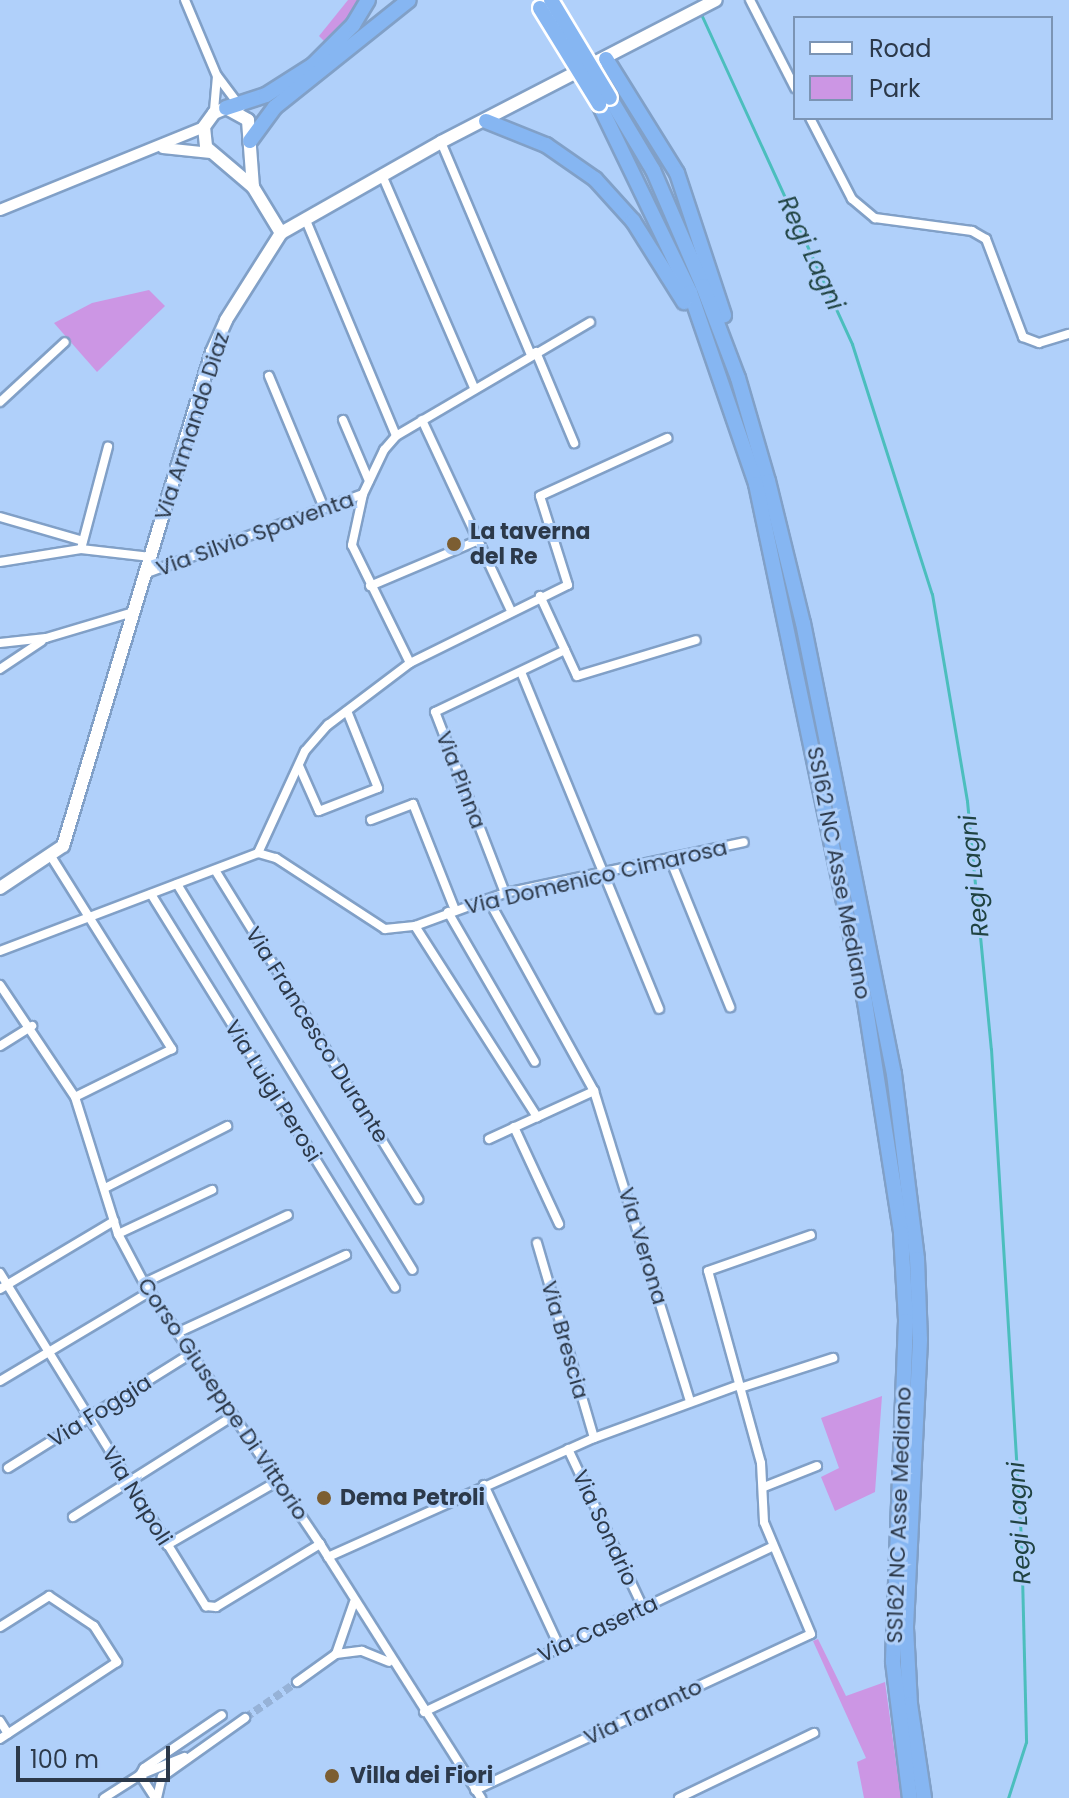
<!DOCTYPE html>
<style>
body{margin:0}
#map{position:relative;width:1069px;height:1798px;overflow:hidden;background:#b0d0fa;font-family:Poppins,sans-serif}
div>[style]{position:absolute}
.green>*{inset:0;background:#cc96e4}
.stream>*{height:3px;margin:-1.5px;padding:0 1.5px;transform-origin:1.5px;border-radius:1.5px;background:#4bbebd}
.minor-tunnel>*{height:8px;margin-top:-4px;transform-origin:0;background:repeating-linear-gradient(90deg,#96b2d7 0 8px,transparent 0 12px)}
.roads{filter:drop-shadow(2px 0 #81a0c7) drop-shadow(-2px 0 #81a0c7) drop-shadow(0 2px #81a0c7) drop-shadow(0 -2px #81a0c7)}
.minor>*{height:8px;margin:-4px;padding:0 4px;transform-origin:4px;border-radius:4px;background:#fff}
.tertiary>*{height:10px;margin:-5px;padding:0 5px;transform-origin:5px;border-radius:5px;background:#fff}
.secondary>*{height:12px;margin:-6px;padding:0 6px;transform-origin:6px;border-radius:6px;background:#fff}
.trunk>*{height:14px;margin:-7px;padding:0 7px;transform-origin:7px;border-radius:7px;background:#86b6f2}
.bridges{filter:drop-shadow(2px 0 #fff) drop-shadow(-2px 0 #fff) drop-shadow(0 2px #fff) drop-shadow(0 -2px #fff)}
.trunk-bridge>*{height:14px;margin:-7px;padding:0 7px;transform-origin:7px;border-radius:7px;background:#86b6f2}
.dots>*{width:22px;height:22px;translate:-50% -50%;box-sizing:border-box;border:4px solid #b0d0fa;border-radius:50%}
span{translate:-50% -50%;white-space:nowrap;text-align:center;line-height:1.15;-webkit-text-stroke:6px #b0d0fa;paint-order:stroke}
.street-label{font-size:22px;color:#2c394a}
.poi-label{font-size:22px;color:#2c394a;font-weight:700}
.left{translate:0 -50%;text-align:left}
.water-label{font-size:24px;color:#204342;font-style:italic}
.legend{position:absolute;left:793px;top:16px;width:260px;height:104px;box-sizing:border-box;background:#b0d0fa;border:2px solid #7b94b4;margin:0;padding:10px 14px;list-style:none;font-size:24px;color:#2c394a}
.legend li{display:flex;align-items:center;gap:16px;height:40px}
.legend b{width:40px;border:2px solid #7b94b4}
.scale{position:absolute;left:16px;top:1746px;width:154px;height:36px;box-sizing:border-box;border:4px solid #2c394a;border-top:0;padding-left:10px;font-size:24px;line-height:28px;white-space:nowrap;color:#2c394a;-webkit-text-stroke:6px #b0d0fa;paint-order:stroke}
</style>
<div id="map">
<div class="green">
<i style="clip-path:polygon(348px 0,364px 0,328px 45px,319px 36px)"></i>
<i style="clip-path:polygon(149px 290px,165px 306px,97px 372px,54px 323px,92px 303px)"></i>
<i style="clip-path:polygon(882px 1396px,875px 1492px,835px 1511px,821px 1477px,839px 1468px,821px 1418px)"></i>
<i style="clip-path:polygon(818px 1639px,846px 1696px,885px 1682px,901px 1798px,864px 1798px,857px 1762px,866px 1758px,813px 1641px)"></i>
</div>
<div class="stream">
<i style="left:701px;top:14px;width:363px;rotate:65.4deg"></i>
<i style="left:852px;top:344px;width:262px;rotate:72.3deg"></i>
<i style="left:932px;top:594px;width:210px;rotate:80.4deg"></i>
<i style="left:967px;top:801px;width:249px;rotate:84.5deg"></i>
<i style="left:991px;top:1049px;width:486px;rotate:86.5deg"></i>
<i style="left:1021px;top:1534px;width:208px;rotate:88.6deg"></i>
<i style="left:1026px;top:1742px;width:59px;rotate:107.8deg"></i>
</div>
<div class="minor-tunnel">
<i style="left:245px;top:1718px;width:63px;rotate:-34.7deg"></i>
</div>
<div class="roads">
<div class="minor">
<i style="left:185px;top:0;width:82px;rotate:67.2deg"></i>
<i style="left:217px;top:76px;width:37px;rotate:95deg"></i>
<i style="left:750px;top:0;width:99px;rotate:62.9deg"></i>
<i style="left:218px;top:77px;width:38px;rotate:53deg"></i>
<i style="left:810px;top:118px;width:91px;rotate:62.6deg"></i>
<i style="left:852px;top:199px;width:30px;rotate:40deg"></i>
<i style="left:875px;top:218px;width:98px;rotate:7.6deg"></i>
<i style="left:972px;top:231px;width:16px;rotate:30deg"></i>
<i style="left:986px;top:239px;width:105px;rotate:69.3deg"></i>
<i style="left:1023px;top:337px;width:17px;rotate:21deg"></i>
<i style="left:1039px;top:343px;width:31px;rotate:-17deg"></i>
<i style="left:441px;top:142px;width:231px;rotate:67.1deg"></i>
<i style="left:382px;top:175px;width:232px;rotate:66.6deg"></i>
<i style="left:305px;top:218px;width:236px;rotate:67.3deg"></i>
<i style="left:536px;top:352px;width:99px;rotate:67.3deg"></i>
<i style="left:269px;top:376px;width:143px;rotate:67.4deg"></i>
<i style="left:0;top:402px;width:88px;rotate:-42.7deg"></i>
<i style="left:343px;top:420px;width:66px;rotate:66.9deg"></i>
<i style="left:422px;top:420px;width:208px;rotate:65deg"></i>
<i style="left:0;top:517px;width:86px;rotate:16.1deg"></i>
<i style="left:81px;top:549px;width:106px;rotate:-75.2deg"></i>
<i style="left:0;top:562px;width:82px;rotate:-9.1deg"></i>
<i style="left:81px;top:549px;width:70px;rotate:6.5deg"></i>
<i style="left:147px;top:573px;width:230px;rotate:-20.1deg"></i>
<i style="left:370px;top:586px;width:118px;rotate:-22.9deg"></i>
<i style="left:540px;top:596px;width:88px;rotate:65.2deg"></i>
<i style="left:577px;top:676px;width:124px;rotate:-16.8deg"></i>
<i style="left:0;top:643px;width:46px;rotate:-6.2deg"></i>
<i style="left:46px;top:638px;width:91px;rotate:-16.6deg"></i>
<i style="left:410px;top:663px;width:131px;rotate:-116.2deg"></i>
<i style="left:352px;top:545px;width:52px;rotate:-77.8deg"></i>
<i style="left:363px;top:494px;width:49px;rotate:-64.5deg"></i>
<i style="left:384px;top:450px;width:18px;rotate:-49deg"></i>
<i style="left:396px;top:436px;width:225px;rotate:-30.4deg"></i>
<i style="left:0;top:669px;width:50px;rotate:-33.7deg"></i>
<i style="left:521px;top:672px;width:364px;rotate:67.7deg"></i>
<i style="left:299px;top:766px;width:49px;rotate:66deg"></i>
<i style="left:319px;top:811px;width:63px;rotate:-21.3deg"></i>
<i style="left:378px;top:788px;width:83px;rotate:-111.9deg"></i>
<i style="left:371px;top:820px;width:45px;rotate:-20.9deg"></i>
<i style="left:413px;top:804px;width:114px;rotate:68.4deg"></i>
<i style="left:258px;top:853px;width:112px;rotate:-65.3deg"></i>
<i style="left:305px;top:751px;width:35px;rotate:-49deg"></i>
<i style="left:328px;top:725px;width:103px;rotate:-37.1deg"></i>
<i style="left:410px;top:663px;width:176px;rotate:-26.3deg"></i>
<i style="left:568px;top:585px;width:93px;rotate:-107.5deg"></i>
<i style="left:540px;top:496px;width:140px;rotate:-24.5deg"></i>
<i style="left:52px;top:858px;width:226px;rotate:57.9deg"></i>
<i style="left:172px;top:1049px;width:108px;rotate:153.7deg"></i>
<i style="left:670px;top:859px;width:160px;rotate:67.9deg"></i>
<i style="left:215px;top:870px;width:387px;rotate:58.3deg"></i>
<i style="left:177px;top:884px;width:452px;rotate:58.6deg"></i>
<i style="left:505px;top:893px;width:194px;rotate:-111.1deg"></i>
<i style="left:435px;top:712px;width:144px;rotate:-25.5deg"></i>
<i style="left:151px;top:894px;width:463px;rotate:58.2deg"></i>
<i style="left:488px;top:899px;width:219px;rotate:61.1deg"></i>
<i style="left:448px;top:912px;width:173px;rotate:59.9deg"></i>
<i style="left:415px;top:926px;width:227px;rotate:57.4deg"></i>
<i style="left:537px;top:1117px;width:63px;rotate:-24.5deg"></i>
<i style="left:594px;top:1091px;width:325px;rotate:72.8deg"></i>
<i style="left:0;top:951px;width:276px;rotate:-20.8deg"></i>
<i style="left:258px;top:853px;width:19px;rotate:16deg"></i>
<i style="left:276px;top:858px;width:130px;rotate:33.1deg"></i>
<i style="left:385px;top:929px;width:30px;rotate:-6deg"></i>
<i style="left:415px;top:926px;width:96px;rotate:-20.1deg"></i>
<i style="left:505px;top:893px;width:244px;rotate:-12deg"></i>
<i style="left:0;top:985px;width:135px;rotate:56.2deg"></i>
<i style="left:75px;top:1097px;width:144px;rotate:72.6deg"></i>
<i style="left:118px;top:1234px;width:55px;rotate:62deg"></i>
<i style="left:144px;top:1283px;width:315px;rotate:56deg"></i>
<i style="left:320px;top:1544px;width:301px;rotate:57.6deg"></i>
<i style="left:0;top:1046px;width:38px;rotate:-32deg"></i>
<i style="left:514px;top:1127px;width:107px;rotate:65.1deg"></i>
<i style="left:489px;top:1139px;width:53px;rotate:-24.6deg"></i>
<i style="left:105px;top:1188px;width:137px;rotate:-26.9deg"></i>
<i style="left:118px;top:1234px;width:104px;rotate:-25.1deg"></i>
<i style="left:537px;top:1243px;width:203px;rotate:73.7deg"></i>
<i style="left:0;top:1273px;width:392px;rotate:58.3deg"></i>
<i style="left:206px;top:1606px;width:10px;rotate:6deg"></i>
<i style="left:216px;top:1607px;width:122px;rotate:-31.2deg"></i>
<i style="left:144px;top:1283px;width:159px;rotate:-25.3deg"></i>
<i style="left:0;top:1289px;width:133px;rotate:-30.8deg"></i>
<i style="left:179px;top:1332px;width:184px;rotate:-24.8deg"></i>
<i style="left:0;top:1381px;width:176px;rotate:-30.8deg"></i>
<i style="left:740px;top:1388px;width:98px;rotate:-17.9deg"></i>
<i style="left:568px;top:1449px;width:176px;rotate:64.7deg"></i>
<i style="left:8px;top:1468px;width:217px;rotate:-32deg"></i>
<i style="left:484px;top:1485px;width:180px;rotate:65deg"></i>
<i style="left:764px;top:1487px;width:57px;rotate:-21.6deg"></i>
<i style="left:73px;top:1517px;width:189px;rotate:-32.3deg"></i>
<i style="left:167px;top:1545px;width:126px;rotate:-30deg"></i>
<i style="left:328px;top:1557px;width:291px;rotate:-24.1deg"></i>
<i style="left:594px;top:1438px;width:154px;rotate:-20.1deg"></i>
<i style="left:0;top:1627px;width:58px;rotate:-32.3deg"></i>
<i style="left:49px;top:1596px;width:54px;rotate:33.7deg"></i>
<i style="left:94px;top:1626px;width:43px;rotate:57.4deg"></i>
<i style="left:117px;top:1662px;width:140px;rotate:146.7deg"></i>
<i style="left:336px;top:1654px;width:26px;rotate:-7deg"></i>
<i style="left:362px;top:1651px;width:29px;rotate:22deg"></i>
<i style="left:297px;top:1682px;width:48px;rotate:-35.7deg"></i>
<i style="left:336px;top:1654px;width:55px;rotate:-70.9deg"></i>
<i style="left:424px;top:1712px;width:384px;rotate:-25.4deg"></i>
<i style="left:0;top:1721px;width:15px;rotate:58deg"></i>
<i style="left:475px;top:1790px;width:370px;rotate:-24.9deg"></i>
<i style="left:811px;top:1634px;width:121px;rotate:-112.8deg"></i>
<i style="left:764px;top:1522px;width:59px;rotate:-92.9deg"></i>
<i style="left:761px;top:1463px;width:199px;rotate:-105.4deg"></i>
<i style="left:708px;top:1271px;width:109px;rotate:-19.3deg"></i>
<i style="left:104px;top:1798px;width:43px;rotate:-32.6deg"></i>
<i style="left:140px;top:1775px;width:48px;rotate:-22.2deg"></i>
<i style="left:155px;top:1798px;width:27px;rotate:-123deg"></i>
<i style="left:140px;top:1775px;width:8px;rotate:-60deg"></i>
<i style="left:144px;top:1768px;width:94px;rotate:-34.2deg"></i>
<i style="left:157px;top:1798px;width:22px;rotate:-77deg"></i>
<i style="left:162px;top:1777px;width:102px;rotate:-35.4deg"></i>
<i style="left:679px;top:1798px;width:150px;rotate:-25.7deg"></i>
</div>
<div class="tertiary">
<i style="left:163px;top:148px;width:48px;rotate:5.9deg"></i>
<i style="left:0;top:210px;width:220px;rotate:-22.1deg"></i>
</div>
<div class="secondary">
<i style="left:253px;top:187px;width:67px;rotate:-94.3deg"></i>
<i style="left:248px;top:120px;width:25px;rotate:-151deg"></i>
<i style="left:226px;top:108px;width:13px;rotate:157deg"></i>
<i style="left:214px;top:113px;width:17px;rotate:126deg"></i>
<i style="left:204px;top:127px;width:20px;rotate:84deg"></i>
<i style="left:206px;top:147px;width:62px;rotate:40.4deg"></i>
<i style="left:253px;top:187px;width:54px;rotate:58.7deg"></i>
<i style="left:0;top:888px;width:76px;rotate:-33.7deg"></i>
<i style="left:63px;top:846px;width:516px;rotate:-73.22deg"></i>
<i style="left:212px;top:352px;width:35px;rotate:-66deg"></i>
<i style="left:226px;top:320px;width:103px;rotate:-57.7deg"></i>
<i style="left:281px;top:233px;width:184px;rotate:-29.6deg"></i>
<i style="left:441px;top:142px;width:309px;rotate:-27.3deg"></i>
</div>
<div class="trunk">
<i style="left:606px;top:59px;width:134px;rotate:58.1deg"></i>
<i style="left:677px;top:173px;width:150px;rotate:71.7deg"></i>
<i style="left:610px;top:98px;width:84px;rotate:59.2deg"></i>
<i style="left:653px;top:170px;width:126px;rotate:66.7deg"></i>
<i style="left:703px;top:286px;width:98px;rotate:69.2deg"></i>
<i style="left:738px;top:378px;width:107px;rotate:73.8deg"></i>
<i style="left:768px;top:481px;width:146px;rotate:76.2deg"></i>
<i style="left:803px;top:623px;width:460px;rotate:78.6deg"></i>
<i style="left:894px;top:1074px;width:186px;rotate:82.9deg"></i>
<i style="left:917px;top:1259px;width:81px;rotate:87.9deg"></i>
<i style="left:920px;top:1340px;width:288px;rotate:92.8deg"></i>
<i style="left:906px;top:1628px;width:76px;rotate:87deg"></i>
<i style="left:910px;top:1704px;width:95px;rotate:81.5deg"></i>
<i style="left:599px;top:104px;width:209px;rotate:64.2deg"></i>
<i style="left:690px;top:292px;width:203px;rotate:71deg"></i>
<i style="left:756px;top:484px;width:529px;rotate:78.12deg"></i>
<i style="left:865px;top:1002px;width:234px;rotate:81.1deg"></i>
<i style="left:901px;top:1233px;width:88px;rotate:86.7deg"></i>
<i style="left:906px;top:1321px;width:341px;rotate:92.2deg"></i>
<i style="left:893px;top:1662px;width:137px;rotate:82.9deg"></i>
<i style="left:226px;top:108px;width:42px;rotate:-18deg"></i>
<i style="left:266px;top:95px;width:56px;rotate:-32.6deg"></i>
<i style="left:313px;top:65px;width:57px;rotate:-45deg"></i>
<i style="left:353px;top:25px;width:29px;rotate:-59deg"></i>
<i style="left:486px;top:121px;width:65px;rotate:21.8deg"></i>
<i style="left:546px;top:145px;width:60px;rotate:34.8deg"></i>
<i style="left:595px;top:179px;width:57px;rotate:47.9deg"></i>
<i style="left:633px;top:221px;width:96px;rotate:57.8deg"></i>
<i style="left:250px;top:141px;width:42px;rotate:-53.7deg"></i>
<i style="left:275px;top:107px;width:171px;rotate:-38.6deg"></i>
</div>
</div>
<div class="bridges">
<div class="trunk-bridge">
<i style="left:551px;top:0;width:114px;rotate:59deg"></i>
<i style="left:540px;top:8px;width:113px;rotate:58.4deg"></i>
</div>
</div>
<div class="dots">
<i style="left:454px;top:544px;background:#7c5e32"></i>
<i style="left:324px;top:1498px;background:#7c5e32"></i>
<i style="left:332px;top:1776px;background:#7c5e32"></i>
</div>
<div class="street-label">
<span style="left:192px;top:426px;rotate:-72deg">Via Armando Diaz</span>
<span style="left:255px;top:534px;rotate:-20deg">Via Silvio Spaventa</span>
<span style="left:461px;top:780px;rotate:69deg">Via Pinna</span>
<span style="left:839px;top:873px;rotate:79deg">SS162 NC Asse Mediano</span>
<span style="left:596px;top:877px;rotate:-13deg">Via Domenico Cimarosa</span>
<span style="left:317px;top:1035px;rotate:58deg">Via Francesco Durante</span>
<span style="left:273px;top:1091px;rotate:58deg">Via Luigi Perosi</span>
<span style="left:643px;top:1246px;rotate:73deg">Via Verona</span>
<span style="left:565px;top:1340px;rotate:74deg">Via Brescia</span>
<span style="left:223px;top:1399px;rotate:56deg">Corso Giuseppe Di Vittorio</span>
<span style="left:100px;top:1411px;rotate:-32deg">Via Foggia</span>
<span style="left:137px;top:1496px;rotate:58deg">Via Napoli</span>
<span style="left:899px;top:1515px;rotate:-88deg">SS162 NC Asse Mediano</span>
<span style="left:605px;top:1528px;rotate:65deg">Via Sondrio</span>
<span style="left:598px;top:1629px;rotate:-25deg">Via Caserta</span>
<span style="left:643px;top:1712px;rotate:-25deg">Via Taranto</span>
</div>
<div class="poi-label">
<span class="left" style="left:470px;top:544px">La taverna<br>del Re</span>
<span class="left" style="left:340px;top:1498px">Dema Petroli</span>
<span class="left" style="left:350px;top:1776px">Villa dei Fiori</span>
</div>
<div class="water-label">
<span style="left:811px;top:253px;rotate:65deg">Regi Lagni</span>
<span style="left:974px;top:876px;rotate:-96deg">Regi Lagni</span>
<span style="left:1019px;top:1523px;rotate:-93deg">Regi Lagni</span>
</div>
<ul class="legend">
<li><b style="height:10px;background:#fff"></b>Road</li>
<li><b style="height:22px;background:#cc96e4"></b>Park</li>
</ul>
<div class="scale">100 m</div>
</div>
